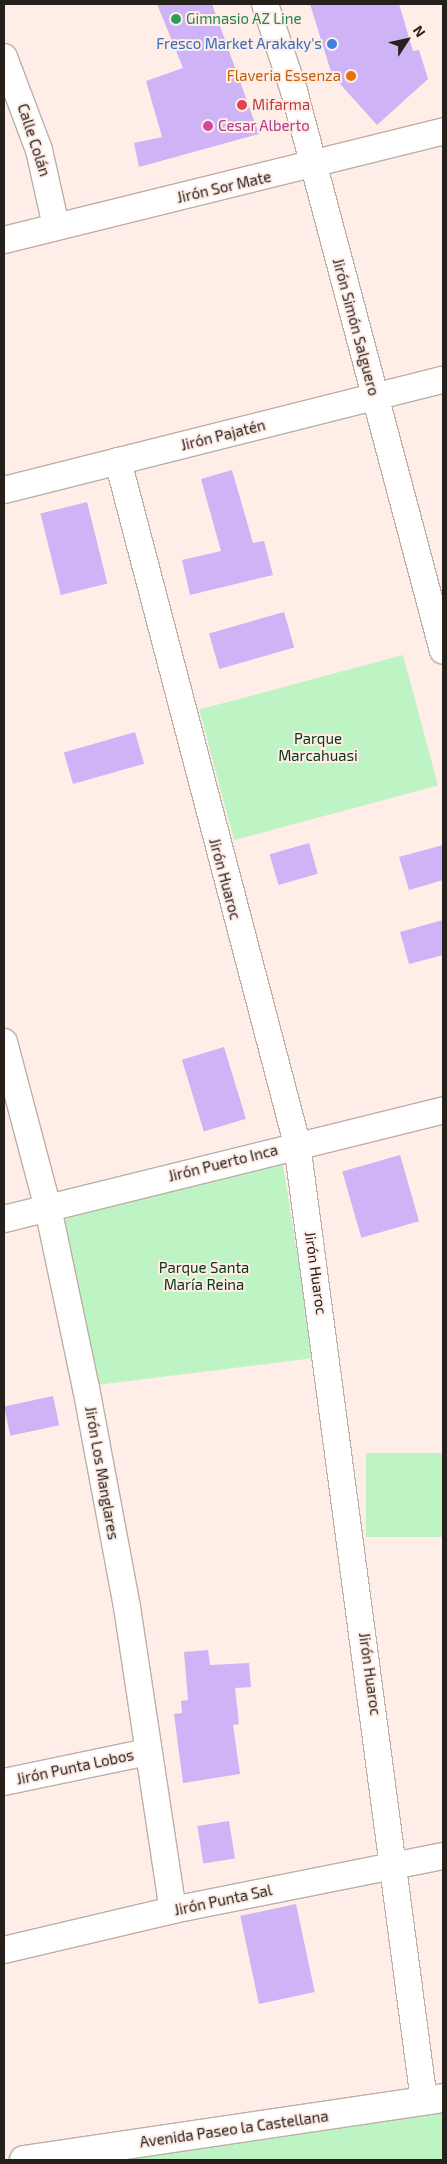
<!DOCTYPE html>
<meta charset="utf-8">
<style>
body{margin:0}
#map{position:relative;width:447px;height:2164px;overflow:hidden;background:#ffede7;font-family:"Exo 2",sans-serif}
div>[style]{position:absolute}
.green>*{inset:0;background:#bef3c4;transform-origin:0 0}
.building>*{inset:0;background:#ceb4f7;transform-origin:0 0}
.roads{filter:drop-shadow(1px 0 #beaea8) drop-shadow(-1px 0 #beaea8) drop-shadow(0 1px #beaea8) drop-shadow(0 -1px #beaea8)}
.street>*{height:26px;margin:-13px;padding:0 13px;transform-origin:13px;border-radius:13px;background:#fff}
.secondary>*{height:28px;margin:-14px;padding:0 14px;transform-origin:14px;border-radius:14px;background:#fff}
.dots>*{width:14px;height:14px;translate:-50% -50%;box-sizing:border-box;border:2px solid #ffede7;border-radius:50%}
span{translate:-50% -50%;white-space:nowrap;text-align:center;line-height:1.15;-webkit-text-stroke:4px #ffede7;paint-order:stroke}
.leisure-label{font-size:15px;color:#27864d}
.left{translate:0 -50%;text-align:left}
.shop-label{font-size:15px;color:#366cbe}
.right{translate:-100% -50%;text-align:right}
.food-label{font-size:15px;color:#c56008}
.health-label{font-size:15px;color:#be3a42}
.hotel-label{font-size:15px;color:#b23c85}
.street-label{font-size:15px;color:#26201d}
.park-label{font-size:15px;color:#093614}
.frame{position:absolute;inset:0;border:5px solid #26201d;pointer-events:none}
.north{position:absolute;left:382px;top:15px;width:50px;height:50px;-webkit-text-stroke:4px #ffede7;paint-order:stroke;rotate:55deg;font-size:14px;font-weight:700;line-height:20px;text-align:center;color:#26201d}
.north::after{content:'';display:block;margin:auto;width:18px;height:22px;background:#26201d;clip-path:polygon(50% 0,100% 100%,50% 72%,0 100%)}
</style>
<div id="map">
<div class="green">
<i style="left:403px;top:655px;width:135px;height:211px;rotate:75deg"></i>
<i style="clip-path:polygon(282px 1159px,314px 1358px,96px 1385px,57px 1213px)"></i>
<i style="left:443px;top:1453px;width:84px;height:77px;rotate:90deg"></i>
<i style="clip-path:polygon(443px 2110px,443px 2160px,106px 2160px)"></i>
</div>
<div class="building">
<i style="clip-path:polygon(157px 4px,212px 4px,259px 134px,139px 167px,134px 143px,162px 137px,146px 81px,183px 68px)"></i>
<i style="clip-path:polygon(310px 4px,399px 4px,413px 51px,419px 50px,428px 79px,377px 125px,332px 75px)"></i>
<i style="clip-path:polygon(232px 470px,253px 543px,264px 541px,273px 575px,190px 595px,182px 560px,221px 551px,201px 479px)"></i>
<i style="left:87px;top:502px;width:84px;height:48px;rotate:76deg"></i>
<i style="left:284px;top:612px;width:37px;height:78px;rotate:74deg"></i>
<i style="left:135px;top:732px;width:33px;height:74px;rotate:74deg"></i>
<i style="left:309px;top:843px;width:32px;height:41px;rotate:74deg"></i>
<i style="clip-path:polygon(443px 845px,443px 880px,409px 890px,399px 857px)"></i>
<i style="clip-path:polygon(443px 920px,443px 955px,409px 964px,400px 932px)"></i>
<i style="left:224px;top:1047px;width:75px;height:44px;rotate:73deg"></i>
<i style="left:400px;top:1155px;width:69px;height:60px;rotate:74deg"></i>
<i style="left:53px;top:1396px;width:30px;height:50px;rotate:78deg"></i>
<i style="clip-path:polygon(208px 1650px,210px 1665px,249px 1663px,251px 1687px,235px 1688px,239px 1724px,233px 1725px,240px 1774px,183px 1783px,174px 1714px,182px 1713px,181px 1701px,188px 1700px,184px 1652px)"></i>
<i style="left:229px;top:1821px;width:38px;height:32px;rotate:81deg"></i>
<i style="left:296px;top:1904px;width:90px;height:57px;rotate:78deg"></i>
</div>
<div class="roads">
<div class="street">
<i style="left:265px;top:4px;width:92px;rotate:71.6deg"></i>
<i style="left:294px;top:91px;width:579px;rotate:75.1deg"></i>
<i style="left:4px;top:57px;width:99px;rotate:69.4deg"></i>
<i style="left:39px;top:150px;width:78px;rotate:77.4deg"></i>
<i style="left:4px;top:240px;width:452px;rotate:-13.9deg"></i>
<i style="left:118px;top:461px;width:706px;rotate:75.31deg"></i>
<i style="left:297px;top:1144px;width:965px;rotate:82.44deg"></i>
<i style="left:4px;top:490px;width:453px;rotate:-14.1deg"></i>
<i style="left:4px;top:1042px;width:172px;rotate:75.2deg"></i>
<i style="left:48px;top:1208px;width:184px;rotate:78.1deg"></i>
<i style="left:86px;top:1388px;width:223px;rotate:79.4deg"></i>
<i style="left:127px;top:1607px;width:306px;rotate:81.4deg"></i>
<i style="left:4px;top:1219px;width:452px;rotate:-13.9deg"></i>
<i style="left:4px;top:1782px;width:146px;rotate:-11.8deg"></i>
<i style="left:4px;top:1950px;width:174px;rotate:-13.3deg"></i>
<i style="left:173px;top:1910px;width:275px;rotate:-11.3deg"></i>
</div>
<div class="secondary">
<i style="left:24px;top:2160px;width:424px;rotate:-8.4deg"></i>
</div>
</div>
<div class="dots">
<i style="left:176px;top:19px;background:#2e9e5b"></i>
<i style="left:332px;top:44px;background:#3f7fe0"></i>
<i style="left:351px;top:76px;background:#e8710a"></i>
<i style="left:242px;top:105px;background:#e0444e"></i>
<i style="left:208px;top:126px;background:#d1479c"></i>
</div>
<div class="leisure-label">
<span class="left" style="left:186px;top:19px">Gimnasio AZ Line</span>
</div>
<div class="shop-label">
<span class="right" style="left:322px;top:44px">Fresco Market Arakaky's</span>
</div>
<div class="food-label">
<span class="right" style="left:341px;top:76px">Flaveria Essenza</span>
</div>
<div class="health-label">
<span class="left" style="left:252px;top:105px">Mifarma</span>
</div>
<div class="hotel-label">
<span class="left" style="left:218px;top:126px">Cesar Alberto</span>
</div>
<div class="street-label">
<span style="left:34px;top:140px;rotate:72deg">Calle Colán</span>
<span style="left:224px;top:187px;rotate:-13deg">Jirón Sor Mate</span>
<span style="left:356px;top:327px;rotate:75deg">Jirón Simón Salguero</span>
<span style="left:223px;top:435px;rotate:-14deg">Jirón Pajatén</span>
<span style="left:225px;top:879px;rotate:75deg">Jirón Huaroc</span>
<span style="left:223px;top:1163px;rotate:-14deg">Jirón Puerto Inca</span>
<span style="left:316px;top:1273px;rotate:82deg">Jirón Huaroc</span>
<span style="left:102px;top:1473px;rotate:80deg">Jirón Los Manglares</span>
<span style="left:370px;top:1674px;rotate:82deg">Jirón Huaroc</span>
<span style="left:75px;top:1767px;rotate:-12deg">Jirón Punta Lobos</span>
<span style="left:223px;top:1900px;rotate:-12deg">Jirón Punta Sal</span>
<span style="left:234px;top:2129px;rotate:-8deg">Avenida Paseo la Castellana</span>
</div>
<div class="park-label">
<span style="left:318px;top:747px">Parque<br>Marcahuasi</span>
<span style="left:204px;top:1276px">Parque Santa<br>María Reina</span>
</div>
<div class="frame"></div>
<div class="north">N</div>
</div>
